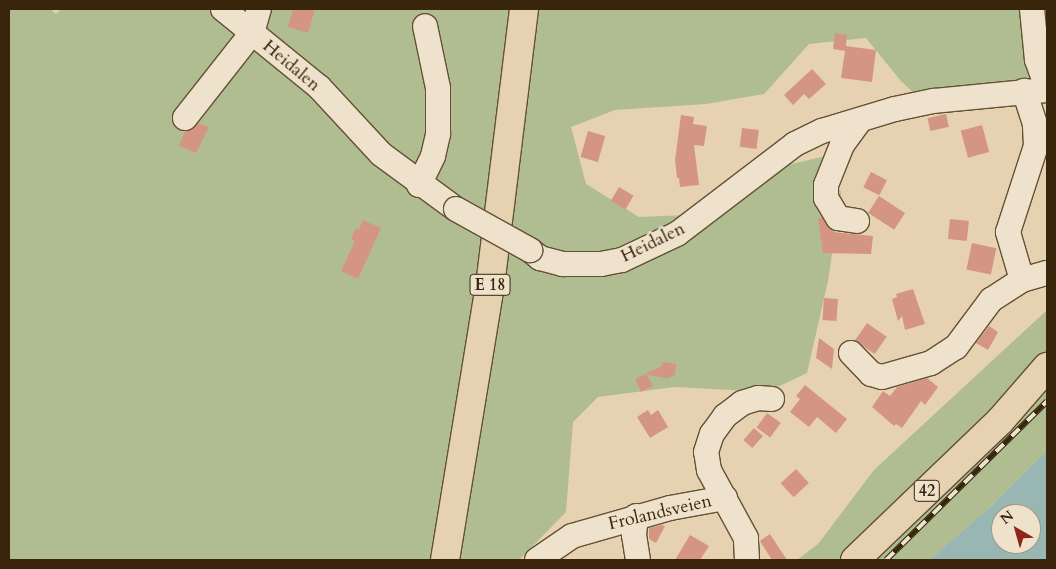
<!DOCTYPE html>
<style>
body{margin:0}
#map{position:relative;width:1056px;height:569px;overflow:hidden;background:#e6d2b0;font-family:Cardo,serif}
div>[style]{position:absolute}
.green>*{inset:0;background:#afbd90}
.water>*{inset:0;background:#98b6b2}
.building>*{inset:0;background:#d49683;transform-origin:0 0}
.roads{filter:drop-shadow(1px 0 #645035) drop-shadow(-1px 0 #645035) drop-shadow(0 1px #645035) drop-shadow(0 -1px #645035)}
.minor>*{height:24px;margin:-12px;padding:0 12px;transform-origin:12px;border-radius:12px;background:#efe2cc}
.major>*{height:28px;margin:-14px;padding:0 14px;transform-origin:14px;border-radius:14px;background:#e6d2b0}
.highway>*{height:28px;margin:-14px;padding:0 14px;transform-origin:14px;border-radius:14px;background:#e6d2b0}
.rail>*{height:5.5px;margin-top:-2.75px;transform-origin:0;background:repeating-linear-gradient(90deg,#efe2cc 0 11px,#38250c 0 22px);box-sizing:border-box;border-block:1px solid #38250c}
.bridges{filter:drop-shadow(1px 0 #645035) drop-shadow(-1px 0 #645035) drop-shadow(0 1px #645035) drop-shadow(0 -1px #645035)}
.minor-bridge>*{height:24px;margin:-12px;padding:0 12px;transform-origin:12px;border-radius:12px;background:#efe2cc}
span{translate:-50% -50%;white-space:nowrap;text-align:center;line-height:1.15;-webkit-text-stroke:4.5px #efe2cc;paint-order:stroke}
.shield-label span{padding:1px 4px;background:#efe2cc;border:1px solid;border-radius:4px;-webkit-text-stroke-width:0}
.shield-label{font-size:16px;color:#38250c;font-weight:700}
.street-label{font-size:18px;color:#38250c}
.frame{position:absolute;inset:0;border:10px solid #38250c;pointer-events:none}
.north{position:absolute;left:991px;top:504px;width:50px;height:50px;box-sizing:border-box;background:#efe2cc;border:1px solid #a6967f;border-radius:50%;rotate:322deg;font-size:14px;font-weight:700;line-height:20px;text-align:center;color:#38250c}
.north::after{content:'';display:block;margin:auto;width:18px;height:22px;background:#8f2418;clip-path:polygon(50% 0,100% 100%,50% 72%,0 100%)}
</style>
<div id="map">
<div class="green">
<i style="clip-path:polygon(9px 9px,50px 9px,56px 14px,61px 9px,1047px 9px,1047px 81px,923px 102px,900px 80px,866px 38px,809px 44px,764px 94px,706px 104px,615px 110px,571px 127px,586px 184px,639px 217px,688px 215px,769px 169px,822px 157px,841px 192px,828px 281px,807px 373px,767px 392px,674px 387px,598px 397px,573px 422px,566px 512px,519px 560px,9px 560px)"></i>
<i style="clip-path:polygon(1047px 310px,1047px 450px,990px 507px,929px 560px,797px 560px,818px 544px,874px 470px)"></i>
</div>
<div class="water">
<i style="clip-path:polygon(evenodd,1047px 450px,1047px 560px,929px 560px,990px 507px,1047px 450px,1001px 514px,1031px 514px,1031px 544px,1001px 544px,1001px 514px)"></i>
</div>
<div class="building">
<i style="clip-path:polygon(293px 9px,315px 9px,308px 33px,288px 27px)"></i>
<i style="clip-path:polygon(835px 33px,847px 35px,846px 46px,876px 50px,872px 82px,841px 78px,845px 51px,833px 49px)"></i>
<i style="clip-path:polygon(812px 69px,826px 84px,809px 99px,804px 94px,793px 105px,784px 95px)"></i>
<i style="left:946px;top:114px;width:13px;height:19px;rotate:77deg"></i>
<i style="clip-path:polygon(681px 115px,694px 117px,693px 124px,707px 126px,704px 146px,694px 145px,699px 185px,680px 187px,679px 178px,677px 178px,675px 160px)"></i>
<i style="clip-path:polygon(198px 123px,209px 127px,196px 153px,179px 146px,185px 131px)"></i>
<i style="left:982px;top:125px;width:28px;height:22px;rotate:75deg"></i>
<i style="left:742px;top:128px;width:17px;height:19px;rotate:7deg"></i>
<i style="left:588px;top:131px;width:18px;height:27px;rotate:16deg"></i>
<i style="left:871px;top:172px;width:18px;height:17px;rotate:27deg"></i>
<i style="left:619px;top:187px;width:17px;height:16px;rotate:31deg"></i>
<i style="left:879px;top:196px;width:31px;height:20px;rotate:33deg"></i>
<i style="clip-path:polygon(818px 218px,822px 218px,833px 232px,873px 236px,871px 254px,823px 253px)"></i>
<i style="left:950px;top:219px;width:19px;height:20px;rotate:6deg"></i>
<i style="clip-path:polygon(363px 220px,381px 228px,358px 279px,341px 271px,355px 241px,351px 239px,356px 228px,359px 229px)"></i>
<i style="left:972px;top:243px;width:25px;height:27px;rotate:12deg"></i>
<i style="clip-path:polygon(913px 289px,925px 324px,905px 330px,902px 316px,898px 321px,892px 299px,897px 297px,896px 294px)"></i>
<i style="left:824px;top:298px;width:14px;height:22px;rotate:4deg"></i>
<i style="left:867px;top:323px;width:24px;height:21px;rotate:35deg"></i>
<i style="clip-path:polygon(989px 326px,998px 332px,988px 350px,976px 343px)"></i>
<i style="clip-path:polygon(819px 338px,834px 349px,832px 369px,816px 358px)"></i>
<i style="clip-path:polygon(663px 362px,676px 364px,675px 375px,668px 378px,647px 375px,653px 386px,641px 392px,635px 379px,662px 366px)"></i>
<i style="clip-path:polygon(927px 378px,938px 387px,925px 405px,921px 401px,902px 428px,896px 424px,894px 426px,872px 407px,883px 391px,890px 396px,897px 387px)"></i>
<i style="clip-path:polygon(805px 385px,847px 419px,836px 433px,817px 417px,809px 427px,790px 412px,800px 399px,796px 396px)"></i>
<i style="clip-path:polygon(648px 410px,651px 415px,658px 410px,668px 427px,650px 438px,637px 417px)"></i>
<i style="left:767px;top:413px;width:17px;height:18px;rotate:36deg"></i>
<i style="left:754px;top:428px;width:12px;height:16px;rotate:42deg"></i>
<i style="left:796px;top:469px;width:19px;height:21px;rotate:47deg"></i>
<i style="clip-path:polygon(662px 525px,665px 526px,656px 543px,649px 539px,649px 528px)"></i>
<i style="clip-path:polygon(770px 534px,787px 560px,772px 560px,760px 541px)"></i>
<i style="clip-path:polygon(690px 535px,709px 546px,700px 560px,675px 560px)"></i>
</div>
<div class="roads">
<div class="minor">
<i style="left:223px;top:9px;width:124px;rotate:39.1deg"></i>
<i style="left:319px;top:87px;width:91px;rotate:47.2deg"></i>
<i style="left:381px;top:154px;width:93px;rotate:36.3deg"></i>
<i style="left:1032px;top:9px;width:51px;rotate:84.4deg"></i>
<i style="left:1037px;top:60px;width:30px;rotate:70deg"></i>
<i style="left:185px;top:118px;width:108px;rotate:-51.8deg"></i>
<i style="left:252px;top:33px;width:25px;rotate:-74deg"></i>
<i style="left:419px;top:185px;width:32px;rotate:-64deg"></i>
<i style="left:433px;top:156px;width:23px;rotate:-77deg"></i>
<i style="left:438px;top:134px;width:46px;rotate:-90deg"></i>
<i style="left:438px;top:88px;width:63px;rotate:-101.8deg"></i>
<i style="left:857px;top:221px;width:19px;rotate:-171deg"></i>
<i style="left:838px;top:218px;width:23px;rotate:-121deg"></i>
<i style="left:826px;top:198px;width:13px;rotate:-90deg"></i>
<i style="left:826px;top:185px;width:43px;rotate:-68.2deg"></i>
<i style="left:842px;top:145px;width:31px;rotate:-54deg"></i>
<i style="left:530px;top:250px;width:13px;rotate:39deg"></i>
<i style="left:540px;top:258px;width:24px;rotate:15deg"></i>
<i style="left:563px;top:264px;width:38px"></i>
<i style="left:601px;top:264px;width:21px;rotate:-11deg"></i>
<i style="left:622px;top:260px;width:61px;rotate:-25.3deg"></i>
<i style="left:677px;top:234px;width:148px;rotate:-37.3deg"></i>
<i style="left:795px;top:144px;width:30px;rotate:-26deg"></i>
<i style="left:822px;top:131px;width:76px;rotate:-16.8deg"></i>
<i style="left:895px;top:109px;width:40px;rotate:-12deg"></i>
<i style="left:934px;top:101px;width:114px;rotate:-5.6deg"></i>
<i style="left:1022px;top:280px;width:50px;rotate:-106.3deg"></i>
<i style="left:1008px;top:232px;width:90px;rotate:-72deg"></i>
<i style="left:1036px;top:146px;width:22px;rotate:-93deg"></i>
<i style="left:1035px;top:124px;width:35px;rotate:-108deg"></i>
<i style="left:851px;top:353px;width:29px;rotate:46deg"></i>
<i style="left:871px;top:374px;width:11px;rotate:15deg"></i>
<i style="left:882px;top:377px;width:51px;rotate:-15.9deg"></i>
<i style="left:931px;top:363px;width:30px;rotate:-33deg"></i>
<i style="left:956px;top:347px;width:59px;rotate:-53.3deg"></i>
<i style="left:991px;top:300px;width:37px;rotate:-33deg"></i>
<i style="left:1022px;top:280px;width:26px;rotate:-16deg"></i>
<i style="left:636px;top:516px;width:19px;rotate:96deg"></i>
<i style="left:634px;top:535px;width:25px;rotate:81deg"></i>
<i style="left:537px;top:560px;width:42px;rotate:-34.4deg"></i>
<i style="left:572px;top:536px;width:102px;rotate:-15.9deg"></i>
<i style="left:670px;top:508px;width:56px;rotate:-10.3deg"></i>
<i style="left:747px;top:560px;width:22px;rotate:-93deg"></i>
<i style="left:746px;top:538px;width:77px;rotate:-118.6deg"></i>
<i style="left:709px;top:470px;width:18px;rotate:-99deg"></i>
<i style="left:706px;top:452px;width:19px;rotate:-72deg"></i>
<i style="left:712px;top:434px;width:22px;rotate:-54deg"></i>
<i style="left:725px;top:416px;width:21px;rotate:-37deg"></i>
<i style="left:742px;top:403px;width:17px;rotate:-17deg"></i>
<i style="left:758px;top:398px;width:14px;rotate:4deg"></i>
</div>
<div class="major">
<i style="left:855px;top:560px;width:201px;rotate:-43.8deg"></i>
<i style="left:1000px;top:421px;width:72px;rotate:-49deg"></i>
</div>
<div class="highway">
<i style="left:445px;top:560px;width:278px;rotate:-80.7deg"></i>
<i style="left:490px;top:286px;width:279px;rotate:-83deg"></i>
</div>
</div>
<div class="rail">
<i style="left:886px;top:560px;width:226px;rotate:-44.6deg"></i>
</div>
<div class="bridges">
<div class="minor-bridge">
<i style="left:456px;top:209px;width:85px;rotate:29deg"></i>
</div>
</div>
<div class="shield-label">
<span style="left:490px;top:285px">E 18</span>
<span style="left:927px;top:491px">42</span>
</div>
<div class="street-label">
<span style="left:291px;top:66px;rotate:40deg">Heidalen</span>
<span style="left:653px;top:243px;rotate:-26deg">Heidalen</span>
<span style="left:660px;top:513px;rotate:-13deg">Frolandsveien</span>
</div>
<div class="frame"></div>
<div class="north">N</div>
</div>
